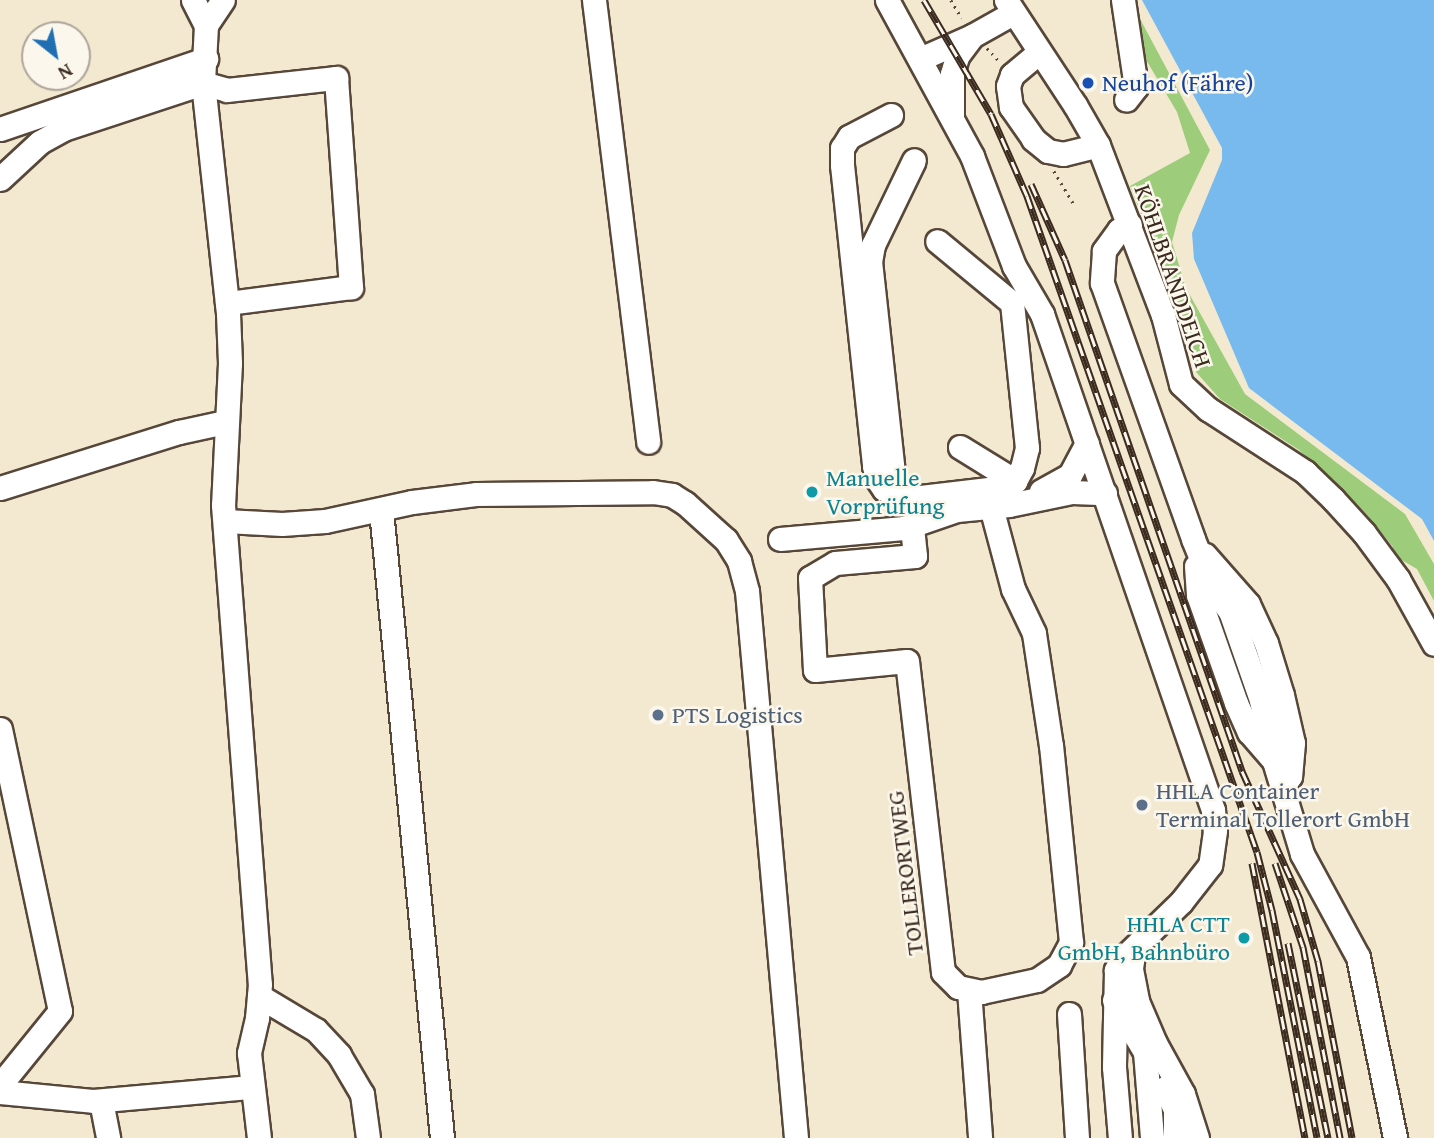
<!DOCTYPE html>
<meta charset="utf-8">
<style>
body{margin:0}
#map{position:relative;width:1434px;height:1138px;overflow:hidden;background:#f3e9d1;font-family:"Gentium Book Plus",serif}
div>[style]{position:absolute}
.green>*{inset:0;background:#9dcc7a}
.water>*{inset:0;background:#78baed}
.path>*{height:2.5px;margin-top:-1.25px;transform-origin:0;background:repeating-linear-gradient(90deg,#574739 0 2px,transparent 0 7px)}
.roads{filter:drop-shadow(2px 0 #574739) drop-shadow(-2px 0 #574739) drop-shadow(0 2px #574739) drop-shadow(0 -2px #574739)}
.minor>*{height:23px;margin:-11.5px;padding:0 11.5px;transform-origin:11.5px;border-radius:11.5px;background:#fff}
.rail>*{height:7px;margin-top:-3.5px;transform-origin:0;background:repeating-linear-gradient(90deg,#fbf7ec 0 13px,#3b2a1e 0 26px);box-sizing:border-box;border-block:2px solid #3b2a1e}
.dots>*{width:19px;height:19px;translate:-50% -50%;box-sizing:border-box;border:4px solid #fbf7ec;border-radius:50%}
span{translate:-50% -50%;white-space:nowrap;text-align:center;line-height:1.15;-webkit-text-stroke:5px #fbf7ec;paint-order:stroke}
.transit-label{font-size:24px;color:#164399}
.left{translate:0 -50%;text-align:left}
.street-label{font-size:24px;color:#3b2a1e}
.culture-label{font-size:24px;color:#0d838f}
.right{translate:-100% -50%;text-align:right}
.service-label{font-size:24px;color:#4e5e75}
.north{position:absolute;left:21px;top:21px;width:70px;height:70px;box-sizing:border-box;background:#fbf7ec;border:2px solid #aea59a;border-radius:50%;rotate:149deg;font-size:19px;font-weight:700;line-height:28px;text-align:center;color:#3b2a1e}
.north::after{content:'';display:block;margin:auto;width:24px;height:32px;background:#1f6fb2;clip-path:polygon(50% 0,100% 100%,50% 72%,0 100%)}
</style>
<div id="map">
<div class="green">
<i style="clip-path:polygon(1130px 0,1210px 150px,1179px 215px,1172px 242px,1186px 288px,1245px 394px,1405px 514px,1434px 564px,1434px 601px,1417px 569px,1393px 555px,1390px 550px,1393px 547px,1368px 516px,1333px 480px,1299px 450px,1220px 399px,1196px 372px,1178px 306px,1130px 186px,1190px 153px,1177px 112px,1136px 43px)"></i>
</div>
<div class="water">
<i style="clip-path:polygon(1142px 0,1434px 0,1434px 541px,1422px 519px,1249px 388px,1194px 259px,1192px 233px,1222px 160px,1222px 148px)"></i>
</div>
<div class="path">
<i style="left:951px;top:0;width:21px;rotate:59deg"></i>
<i style="left:987px;top:48px;width:18px;rotate:47deg"></i>
<i style="left:1054px;top:171px;width:39px;rotate:59deg"></i>
</div>
<div class="roads">
<div class="minor">
<i style="left:193px;top:0;width:28px;rotate:63deg"></i>
<i style="left:206px;top:25px;width:58px;rotate:93deg"></i>
<i style="left:203px;top:83px;width:231px;rotate:83.8deg"></i>
<i style="left:228px;top:313px;width:50px;rotate:87.7deg"></i>
<i style="left:230px;top:363px;width:142px;rotate:92.8deg"></i>
<i style="left:223px;top:505px;width:480px;rotate:85.6deg"></i>
<i style="left:260px;top:984px;width:34px;rotate:95deg"></i>
<i style="left:257px;top:1018px;width:36px;rotate:103deg"></i>
<i style="left:249px;top:1053px;width:86px;rotate:83.3deg"></i>
<i style="left:594px;top:0;width:445px;rotate:83deg"></i>
<i style="left:887px;top:0;width:178px;rotate:61.4deg"></i>
<i style="left:972px;top:156px;width:118px;rotate:69.1deg"></i>
<i style="left:1014px;top:266px;width:56px;rotate:59.7deg"></i>
<i style="left:1042px;top:314px;width:525px;rotate:70.98deg"></i>
<i style="left:1213px;top:810px;width:21px;rotate:85deg"></i>
<i style="left:1215px;top:831px;width:34px;rotate:98deg"></i>
<i style="left:1210px;top:865px;width:47px;rotate:128.1deg"></i>
<i style="left:1181px;top:902px;width:82px;rotate:136deg"></i>
<i style="left:1122px;top:959px;width:13px;rotate:119deg"></i>
<i style="left:1116px;top:970px;width:97px;rotate:91.2deg"></i>
<i style="left:1114px;top:1067px;width:71px;rotate:85.2deg"></i>
<i style="left:1006px;top:0;width:126px;rotate:56.7deg"></i>
<i style="left:1075px;top:105px;width:46px;rotate:60.1deg"></i>
<i style="left:1098px;top:145px;width:182px;rotate:69.1deg"></i>
<i style="left:1163px;top:315px;width:71px;rotate:75.4deg"></i>
<i style="left:1181px;top:384px;width:37px;rotate:43deg"></i>
<i style="left:1208px;top:409px;width:116px;rotate:33deg"></i>
<i style="left:1305px;top:472px;width:39px;rotate:44deg"></i>
<i style="left:1333px;top:499px;width:46px;rotate:47.6deg"></i>
<i style="left:1364px;top:533px;width:57px;rotate:53.5deg"></i>
<i style="left:1398px;top:579px;width:74px;rotate:61deg"></i>
<i style="left:1123px;top:0;width:88px;rotate:81.5deg"></i>
<i style="left:1136px;top:87px;width:16px;rotate:128deg"></i>
<i style="left:206px;top:25px;width:30px;rotate:-56deg"></i>
<i style="left:1038px;top:53px;width:34px;rotate:140deg"></i>
<i style="left:1012px;top:75px;width:12px;rotate:110deg"></i>
<i style="left:1008px;top:86px;width:21px;rotate:82deg"></i>
<i style="left:1011px;top:107px;width:39px;rotate:55deg"></i>
<i style="left:1033px;top:139px;width:19px;rotate:39deg"></i>
<i style="left:1048px;top:151px;width:15px;rotate:11deg"></i>
<i style="left:1063px;top:154px;width:36px;rotate:-14deg"></i>
<i style="left:920px;top:59px;width:57px;rotate:-23.9deg"></i>
<i style="left:972px;top:36px;width:47px;rotate:-29.3deg"></i>
<i style="left:891px;top:115px;width:47px;rotate:152.4deg"></i>
<i style="left:849px;top:137px;width:13px;rotate:122deg"></i>
<i style="left:842px;top:148px;width:17px;rotate:90deg"></i>
<i style="left:842px;top:165px;width:303px;rotate:83.9deg"></i>
<i style="left:874px;top:466px;width:13px;rotate:77deg"></i>
<i style="left:877px;top:479px;width:12px;rotate:55deg"></i>
<i style="left:884px;top:489px;width:29px;rotate:18deg"></i>
<i style="left:912px;top:498px;width:94px;rotate:-6.7deg"></i>
<i style="left:1005px;top:487px;width:12px;rotate:-31deg"></i>
<i style="left:1015px;top:481px;width:15px;rotate:-62deg"></i>
<i style="left:1022px;top:468px;width:21px;rotate:-76deg"></i>
<i style="left:1027px;top:448px;width:146px;rotate:-95.9deg"></i>
<i style="left:1012px;top:303px;width:97px;rotate:-140.4deg"></i>
<i style="left:952px;top:115px;width:41px;rotate:-90deg"></i>
<i style="left:952px;top:74px;width:19px;rotate:-74deg"></i>
<i style="left:957px;top:56px;width:25px;rotate:-53deg"></i>
<i style="left:0;top:129px;width:218px;rotate:-18.8deg"></i>
<i style="left:0;top:179px;width:54px;rotate:-42.8deg"></i>
<i style="left:40px;top:142px;width:26px;rotate:-29deg"></i>
<i style="left:63px;top:129px;width:147px;rotate:-18.2deg"></i>
<i style="left:203px;top:83px;width:25px;rotate:16deg"></i>
<i style="left:227px;top:90px;width:110px;rotate:-6.3deg"></i>
<i style="left:336px;top:78px;width:210px;rotate:85.9deg"></i>
<i style="left:351px;top:287px;width:125px;rotate:172.6deg"></i>
<i style="left:1130px;top:225px;width:12px;rotate:156deg"></i>
<i style="left:1119px;top:230px;width:26px;rotate:126deg"></i>
<i style="left:1104px;top:251px;width:32px;rotate:94deg"></i>
<i style="left:1102px;top:283px;width:272px;rotate:70.4deg"></i>
<i style="left:1193px;top:539px;width:53px;rotate:67.8deg"></i>
<i style="left:1213px;top:588px;width:29px;rotate:54deg"></i>
<i style="left:1230px;top:611px;width:94px;rotate:70.8deg"></i>
<i style="left:1261px;top:700px;width:62px;rotate:78deg"></i>
<i style="left:1274px;top:761px;width:97px;rotate:73.2deg"></i>
<i style="left:1302px;top:854px;width:117px;rotate:61.5deg"></i>
<i style="left:1358px;top:957px;width:185px;rotate:78.4deg"></i>
<i style="left:960px;top:447px;width:65px;rotate:31.7deg"></i>
<i style="left:0;top:488px;width:188px;rotate:-17.4deg"></i>
<i style="left:179px;top:432px;width:47px;rotate:-12.3deg"></i>
<i style="left:1041px;top:491px;width:33px;rotate:-29deg"></i>
<i style="left:1070px;top:475px;width:36px;rotate:-62deg"></i>
<i style="left:902px;top:501px;width:21px;rotate:-113deg"></i>
<i style="left:894px;top:482px;width:221px;rotate:-96.2deg"></i>
<i style="left:870px;top:262px;width:17px;rotate:-80deg"></i>
<i style="left:873px;top:245px;width:94px;rotate:-64.2deg"></i>
<i style="left:381px;top:510px;width:631px;rotate:84.45deg"></i>
<i style="left:225px;top:521px;width:57px;rotate:3deg"></i>
<i style="left:282px;top:524px;width:43px;rotate:-4deg"></i>
<i style="left:325px;top:521px;width:89px;rotate:-12.3deg"></i>
<i style="left:412px;top:502px;width:64px;rotate:-7.1deg"></i>
<i style="left:476px;top:494px;width:177px;rotate:-0.6deg"></i>
<i style="left:653px;top:492px;width:19px;rotate:9deg"></i>
<i style="left:672px;top:495px;width:15px;rotate:32deg"></i>
<i style="left:685px;top:503px;width:55px;rotate:42.1deg"></i>
<i style="left:726px;top:540px;width:25px;rotate:58deg"></i>
<i style="left:739px;top:561px;width:31px;rotate:75deg"></i>
<i style="left:747px;top:591px;width:549px;rotate:84.88deg"></i>
<i style="left:912px;top:527px;width:29px;rotate:84deg"></i>
<i style="left:915px;top:556px;width:80px;rotate:175deg"></i>
<i style="left:835px;top:563px;width:29px;rotate:149deg"></i>
<i style="left:810px;top:578px;width:92px;rotate:86.9deg"></i>
<i style="left:815px;top:670px;width:92px;rotate:-5.6deg"></i>
<i style="left:907px;top:661px;width:313px;rotate:83.4deg"></i>
<i style="left:943px;top:972px;width:21px;rotate:45deg"></i>
<i style="left:958px;top:987px;width:24px;rotate:12deg"></i>
<i style="left:981px;top:992px;width:57px;rotate:-12.1deg"></i>
<i style="left:1037px;top:980px;width:27px;rotate:-34deg"></i>
<i style="left:1059px;top:965px;width:26px;rotate:-62deg"></i>
<i style="left:1071px;top:942px;width:197px;rotate:-95.8deg"></i>
<i style="left:1051px;top:746px;width:114px;rotate:-98.6deg"></i>
<i style="left:1034px;top:633px;width:49px;rotate:-115.5deg"></i>
<i style="left:1013px;top:589px;width:85px;rotate:-105deg"></i>
<i style="left:780px;top:539px;width:124px;rotate:-5.1deg"></i>
<i style="left:904px;top:528px;width:56px;rotate:-18.8deg"></i>
<i style="left:957px;top:510px;width:52px;rotate:-5.5deg"></i>
<i style="left:1009px;top:505px;width:64px;rotate:-11.7deg"></i>
<i style="left:1072px;top:492px;width:33px;rotate:2deg"></i>
<i style="left:1205px;top:555px;width:65px;rotate:48.7deg"></i>
<i style="left:1248px;top:604px;width:43px;rotate:65.2deg"></i>
<i style="left:1266px;top:643px;width:54px;rotate:72.9deg"></i>
<i style="left:1282px;top:695px;width:49px;rotate:77.1deg"></i>
<i style="left:1293px;top:743px;width:33px;rotate:95deg"></i>
<i style="left:1290px;top:776px;width:15px;rotate:122deg"></i>
<i style="left:1196px;top:566px;width:29px;rotate:86deg"></i>
<i style="left:1198px;top:595px;width:114px;rotate:70.6deg"></i>
<i style="left:1236px;top:703px;width:32px;rotate:66deg"></i>
<i style="left:1249px;top:732px;width:38px;rotate:49deg"></i>
<i style="left:0;top:729px;width:288px;rotate:78deg"></i>
<i style="left:60px;top:1011px;width:95px;rotate:129deg"></i>
<i style="left:1134px;top:949px;width:20px;rotate:99deg"></i>
<i style="left:1131px;top:969px;width:33px;rotate:79deg"></i>
<i style="left:1137px;top:1001px;width:46px;rotate:66.8deg"></i>
<i style="left:1155px;top:1043px;width:58px;rotate:61.2deg"></i>
<i style="left:1183px;top:1094px;width:46px;rotate:72.3deg"></i>
<i style="left:969px;top:990px;width:148px;rotate:85.7deg"></i>
<i style="left:259px;top:996px;width:66px;rotate:30.8deg"></i>
<i style="left:316px;top:1030px;width:34px;rotate:47deg"></i>
<i style="left:339px;top:1055px;width:45px;rotate:59.5deg"></i>
<i style="left:362px;top:1094px;width:44px;rotate:82.2deg"></i>
<i style="left:1114px;top:1000px;width:61px;rotate:59.2deg"></i>
<i style="left:1145px;top:1052px;width:86px;rotate:85.3deg"></i>
<i style="left:1069px;top:1014px;width:124px;rotate:86.3deg"></i>
<i style="left:1165px;top:1088px;width:23px;rotate:65deg"></i>
<i style="left:1175px;top:1109px;width:29px;rotate:90deg"></i>
<i style="left:0;top:1092px;width:93px;rotate:5.5deg"></i>
<i style="left:93px;top:1101px;width:159px;rotate:-5.1deg"></i>
<i style="left:101px;top:1101px;width:38px;rotate:79deg"></i>
</div>
</div>
<div class="rail">
<i style="left:924px;top:0;width:132px;rotate:59.6deg"></i>
<i style="left:991px;top:114px;width:90px;rotate:66.3deg"></i>
<i style="left:1027px;top:196px;width:695px;rotate:70.68deg"></i>
<i style="left:1257px;top:852px;width:60px;rotate:75.5deg"></i>
<i style="left:1272px;top:910px;width:232px;rotate:78.8deg"></i>
<i style="left:1031px;top:184px;width:83px;rotate:65.9deg"></i>
<i style="left:1065px;top:260px;width:541px;rotate:70.89deg"></i>
<i style="left:1242px;top:771px;width:141px;rotate:65.6deg"></i>
<i style="left:1300px;top:899px;width:65px;rotate:73.8deg"></i>
<i style="left:1318px;top:961px;width:180px;rotate:79.1deg"></i>
<i style="left:1252px;top:863px;width:280px;rotate:79.1deg"></i>
<i style="left:1275px;top:863px;width:89px;rotate:71.6deg"></i>
<i style="left:1303px;top:947px;width:195px;rotate:79deg"></i>
<i style="left:1288px;top:943px;width:199px;rotate:78.4deg"></i>
</div>
<div class="dots">
<i style="left:1088px;top:83px;background:#1a4fb4"></i>
<i style="left:812px;top:492px;background:#0f9aa8"></i>
<i style="left:658px;top:715px;background:#5c6f8a"></i>
<i style="left:1142px;top:805px;background:#5c6f8a"></i>
<i style="left:1244px;top:938px;background:#0f9aa8"></i>
</div>
<div class="transit-label">
<span class="left" style="left:1102px;top:83px">Neuhof (Fähre)</span>
</div>
<div class="street-label">
<span style="left:1173px;top:276px;rotate:71deg">KÖHLBRANDDEICH</span>
<span style="left:905px;top:873px;rotate:-97deg">TOLLERORTWEG</span>
</div>
<div class="culture-label">
<span class="left" style="left:826px;top:492px">Manuelle<br>Vorprüfung</span>
<span class="right" style="left:1230px;top:938px">HHLA CTT<br>GmbH, Bahnbüro</span>
</div>
<div class="service-label">
<span class="left" style="left:672px;top:715px">PTS Logistics</span>
<span class="left" style="left:1156px;top:805px">HHLA Container<br>Terminal Tollerort GmbH</span>
</div>
<div class="north">N</div>
</div>
